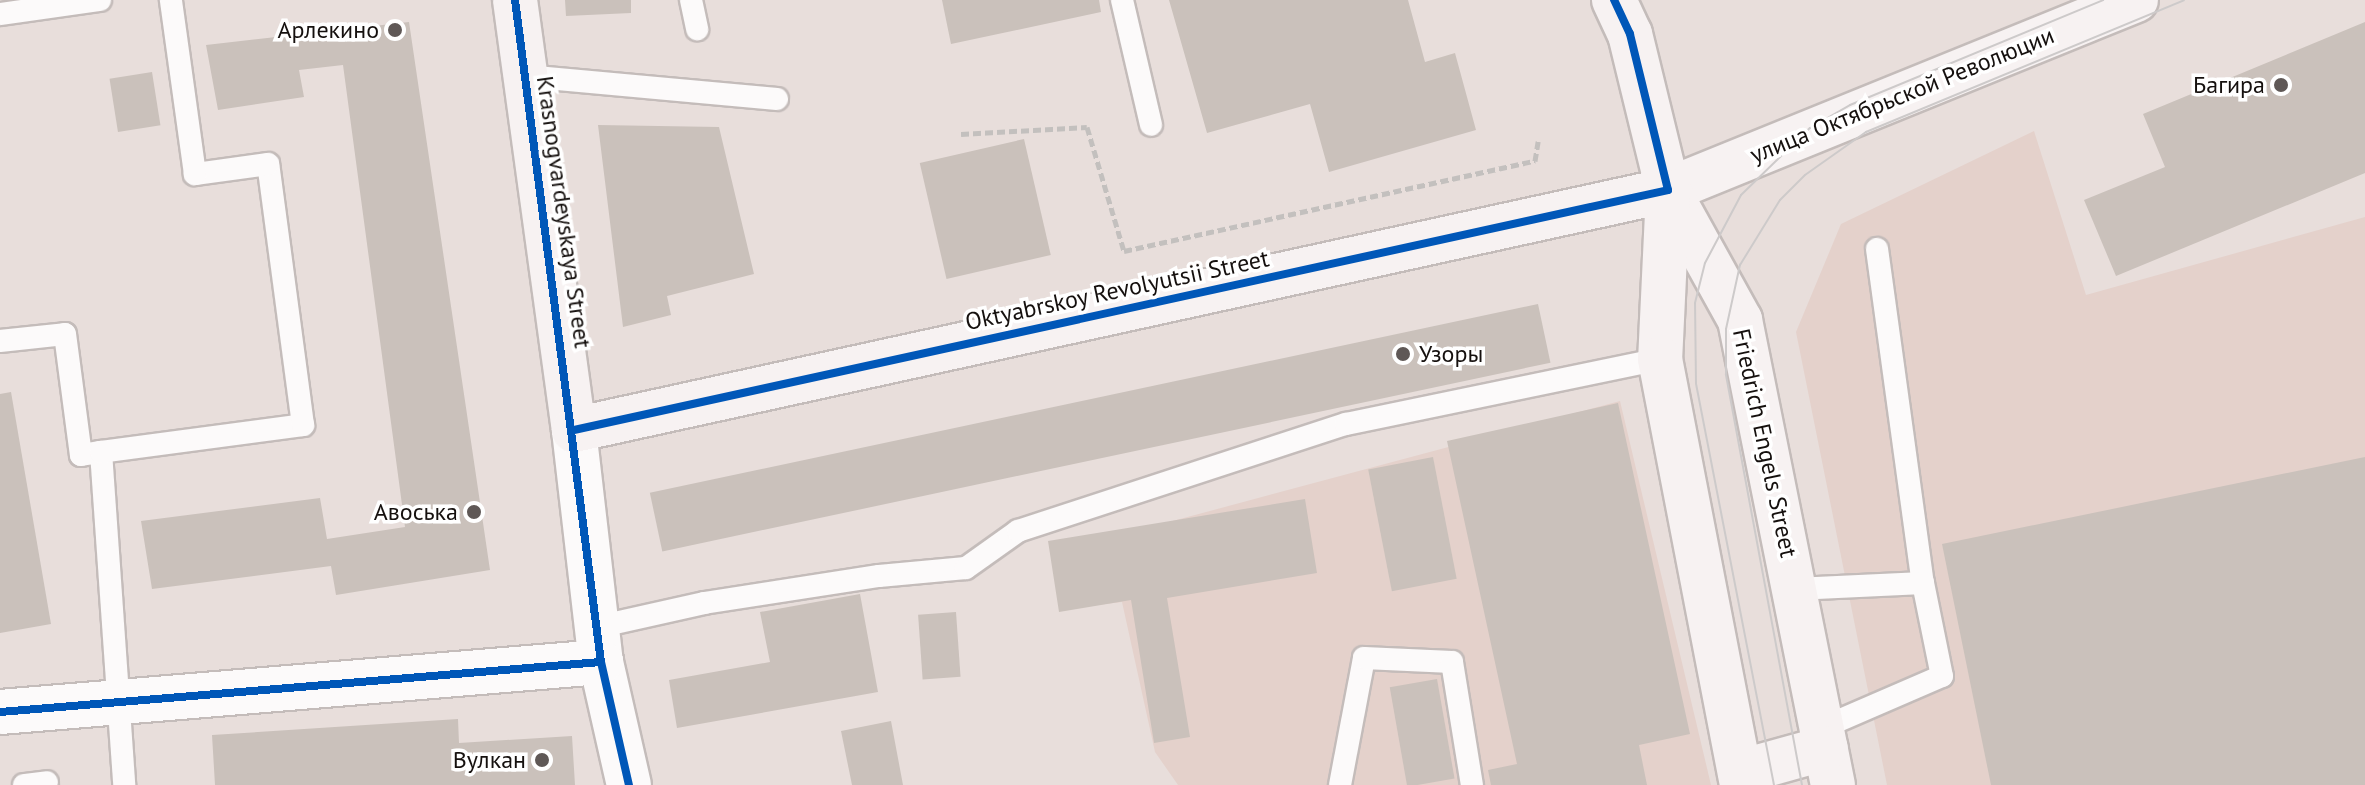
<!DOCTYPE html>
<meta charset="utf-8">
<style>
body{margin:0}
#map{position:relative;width:2365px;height:785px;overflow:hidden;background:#e8dedb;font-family:"PT Sans",sans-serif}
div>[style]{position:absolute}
.built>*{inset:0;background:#e4d1cb}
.building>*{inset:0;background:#cac1bb;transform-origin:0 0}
.path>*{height:5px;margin-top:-2.5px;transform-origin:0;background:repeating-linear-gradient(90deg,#c3c0be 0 8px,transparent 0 12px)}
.roads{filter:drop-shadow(2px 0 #c4bcba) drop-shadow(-2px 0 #c4bcba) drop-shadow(0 2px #c4bcba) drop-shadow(0 -2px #c4bcba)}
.lane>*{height:22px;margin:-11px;padding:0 11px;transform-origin:11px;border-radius:11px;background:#fcfafa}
.street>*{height:44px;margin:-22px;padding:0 22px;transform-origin:22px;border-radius:22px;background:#fcfafa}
.secondary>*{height:44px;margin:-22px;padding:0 22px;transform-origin:22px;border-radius:22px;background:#f7f2f2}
.tram>*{height:2px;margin:-1px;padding:0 1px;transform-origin:1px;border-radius:1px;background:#cdcaca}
.cycleway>*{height:8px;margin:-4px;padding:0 4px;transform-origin:4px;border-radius:4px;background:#0057b8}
.dots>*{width:22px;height:22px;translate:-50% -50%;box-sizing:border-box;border:4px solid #fff;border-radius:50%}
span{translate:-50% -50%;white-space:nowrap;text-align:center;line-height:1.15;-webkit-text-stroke:7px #fff;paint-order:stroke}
.poi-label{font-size:24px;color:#15100e}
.right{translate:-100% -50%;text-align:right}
.left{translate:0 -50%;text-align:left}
.street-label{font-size:24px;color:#15100e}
</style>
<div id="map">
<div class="built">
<i style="clip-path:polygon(2034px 131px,2086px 295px,2365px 217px,2365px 785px,1887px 785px,1796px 332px,1841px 224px)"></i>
<i style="clip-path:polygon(1620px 401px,1711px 785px,1178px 785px,1155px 752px,1122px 602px,1065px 609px,1057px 552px)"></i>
</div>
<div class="building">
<i style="clip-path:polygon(565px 0,631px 0,631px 13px,566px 16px)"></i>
<i style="clip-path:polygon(942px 0,1099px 0,1101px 12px,951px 44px)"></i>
<i style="clip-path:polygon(1169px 0,1408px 0,1425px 62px,1455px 53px,1476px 130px,1329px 172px,1310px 104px,1207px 133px)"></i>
<i style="clip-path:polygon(409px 22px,490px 570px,336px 595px,331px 566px,152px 589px,141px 521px,320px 498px,327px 539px,405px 527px,343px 65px,299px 70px,304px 97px,218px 110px,206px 45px)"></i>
<i style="clip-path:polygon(2365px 22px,2365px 173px,2116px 276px,2084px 200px,2165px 167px,2143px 114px)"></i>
<i style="left:152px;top:72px;width:54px;height:43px;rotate:81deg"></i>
<i style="clip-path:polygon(598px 125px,719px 127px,754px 274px,667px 296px,671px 315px,623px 327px)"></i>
<i style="left:1024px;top:139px;width:119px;height:107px;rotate:77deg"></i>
<i style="left:1538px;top:304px;width:60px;height:908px;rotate:78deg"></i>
<i style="clip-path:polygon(11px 392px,51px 624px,0 633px,0 394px)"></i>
<i style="clip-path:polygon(1618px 403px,1690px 734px,1639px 745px,1647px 785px,1491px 785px,1488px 770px,1517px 764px,1447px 441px)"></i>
<i style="left:1433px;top:457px;width:124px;height:66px;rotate:79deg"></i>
<i style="clip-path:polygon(2365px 457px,2365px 785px,1991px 785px,1942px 544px)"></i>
<i style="clip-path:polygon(1305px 499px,1317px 573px,1167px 598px,1190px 737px,1154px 743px,1131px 600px,1059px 612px,1048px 541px)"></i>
<i style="clip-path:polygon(860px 594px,878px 692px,677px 728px,669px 680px,770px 662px,760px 612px)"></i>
<i style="left:956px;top:612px;width:65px;height:38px;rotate:86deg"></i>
<i style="left:1437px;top:679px;width:101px;height:48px;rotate:80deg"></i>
<i style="clip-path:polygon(458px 719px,459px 743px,572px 736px,575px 785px,215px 785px,212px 735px)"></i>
<i style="clip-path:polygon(891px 721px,903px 785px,852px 785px,841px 731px)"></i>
</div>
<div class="path">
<i style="left:961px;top:134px;width:126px;rotate:-3.2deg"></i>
<i style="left:1087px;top:127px;width:129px;rotate:73.4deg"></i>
<i style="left:1124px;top:251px;width:421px;rotate:-12.4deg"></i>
<i style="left:1535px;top:161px;width:20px;rotate:-81deg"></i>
</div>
<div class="roads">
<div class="lane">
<i style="left:691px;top:0;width:30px;rotate:78deg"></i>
<i style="left:1122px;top:0;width:128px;rotate:76.9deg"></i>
<i style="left:0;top:14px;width:101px;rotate:-8deg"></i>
<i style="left:525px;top:76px;width:253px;rotate:5.2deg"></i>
<i style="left:1877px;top:249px;width:337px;rotate:82.2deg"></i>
<i style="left:0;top:341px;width:65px;rotate:-6.1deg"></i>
<i style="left:65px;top:334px;width:122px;rotate:82.5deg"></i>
<i style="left:81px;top:455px;width:20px;rotate:-9deg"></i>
<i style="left:101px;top:452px;width:334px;rotate:86deg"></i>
<i style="left:101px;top:452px;width:204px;rotate:-7.6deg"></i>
<i style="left:303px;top:425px;width:263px;rotate:-97.6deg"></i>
<i style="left:268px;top:164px;width:74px;rotate:172.2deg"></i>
<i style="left:195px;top:174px;width:176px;rotate:-97.9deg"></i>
<i style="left:1795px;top:589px;width:128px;rotate:-2.7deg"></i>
<i style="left:1923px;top:583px;width:95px;rotate:78.5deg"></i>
<i style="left:1942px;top:676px;width:131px;rotate:156.6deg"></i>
<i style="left:597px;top:627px;width:110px;rotate:-12.6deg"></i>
<i style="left:704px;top:603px;width:177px;rotate:-8.8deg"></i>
<i style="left:879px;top:576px;width:87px;rotate:-5.3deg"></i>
<i style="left:966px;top:568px;width:64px;rotate:-35.4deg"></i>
<i style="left:1018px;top:531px;width:345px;rotate:-18.1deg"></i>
<i style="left:1346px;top:424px;width:321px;rotate:-11.7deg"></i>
<i style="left:24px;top:785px;width:23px;rotate:-7deg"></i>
<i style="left:1340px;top:785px;width:129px;rotate:-79.3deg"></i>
<i style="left:1364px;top:658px;width:88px;rotate:2.6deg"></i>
<i style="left:1452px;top:662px;width:125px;rotate:80.8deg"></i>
</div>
<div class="street">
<i style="left:574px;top:430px;width:234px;rotate:83.4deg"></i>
<i style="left:601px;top:662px;width:126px;rotate:77.2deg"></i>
<i style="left:0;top:712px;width:603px;rotate:-4.76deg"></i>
</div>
<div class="secondary">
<i style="left:515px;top:0;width:434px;rotate:82.2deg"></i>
<i style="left:574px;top:430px;width:1120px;rotate:-12.37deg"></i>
<i style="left:1668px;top:190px;width:505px;rotate:-22.1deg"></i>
<i style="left:1614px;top:0;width:38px;rotate:65deg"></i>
<i style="left:1630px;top:34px;width:161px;rotate:76.3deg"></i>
<i style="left:1668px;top:190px;width:149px;rotate:61deg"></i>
<i style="left:1740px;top:320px;width:474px;rotate:78.7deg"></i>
<i style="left:1668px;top:192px;width:167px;rotate:92.7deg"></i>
<i style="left:1660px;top:359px;width:434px;rotate:79.1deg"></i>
<i style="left:1740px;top:772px;width:89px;rotate:-15.6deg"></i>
</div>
</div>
<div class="tram">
<i style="left:1774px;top:785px;width:409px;rotate:-101deg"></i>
<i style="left:1696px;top:383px;width:80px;rotate:-90.7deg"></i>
<i style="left:1695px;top:303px;width:41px;rotate:-76deg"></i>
<i style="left:1705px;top:263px;width:77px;rotate:-62.1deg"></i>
<i style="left:1741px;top:195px;width:96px;rotate:-44.2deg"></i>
<i style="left:1810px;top:128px;width:46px;rotate:-29.9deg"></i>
<i style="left:1850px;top:105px;width:274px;rotate:-22.5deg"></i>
<i style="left:1802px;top:785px;width:418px;rotate:-100.5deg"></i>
<i style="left:1726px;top:374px;width:45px;rotate:-90deg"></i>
<i style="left:1726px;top:329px;width:66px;rotate:-77.7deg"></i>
<i style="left:1740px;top:265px;width:76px;rotate:-58.4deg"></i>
<i style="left:1780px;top:200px;width:35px;rotate:-45deg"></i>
<i style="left:1805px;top:175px;width:75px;rotate:-35.2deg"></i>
<i style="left:1866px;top:132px;width:344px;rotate:-22.5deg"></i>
</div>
<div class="cycleway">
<i style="left:515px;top:0;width:668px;rotate:82.6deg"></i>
<i style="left:601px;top:662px;width:126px;rotate:77.2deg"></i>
<i style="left:574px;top:430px;width:1120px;rotate:-12.37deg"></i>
<i style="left:1668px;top:190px;width:161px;rotate:-103.7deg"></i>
<i style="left:1630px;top:34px;width:38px;rotate:-115deg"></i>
<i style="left:0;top:712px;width:603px;rotate:-4.76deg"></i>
</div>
<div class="dots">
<i style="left:395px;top:30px;background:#5f5856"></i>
<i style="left:2281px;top:85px;background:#5f5856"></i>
<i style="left:1403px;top:354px;background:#5f5856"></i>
<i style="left:474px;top:512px;background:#5f5856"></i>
<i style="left:542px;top:760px;background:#5f5856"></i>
</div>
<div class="poi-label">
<span class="right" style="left:379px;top:30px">Арлекино</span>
<span class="right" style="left:2265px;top:85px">Багира</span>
<span class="left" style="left:1419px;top:354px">Узоры</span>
<span class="right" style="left:458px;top:512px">Авоська</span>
<span class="right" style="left:526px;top:760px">Вулкан</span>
</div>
<div class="street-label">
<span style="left:1902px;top:95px;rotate:-22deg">улица Октябрьской Революции</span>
<span style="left:564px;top:212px;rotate:82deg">Krasnogvardeyskaya Street</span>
<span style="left:1117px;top:290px;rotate:-12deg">Oktyabrskoy Revolyutsii Street</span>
<span style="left:1765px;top:443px;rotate:78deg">Friedrich Engels Street</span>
</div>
</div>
